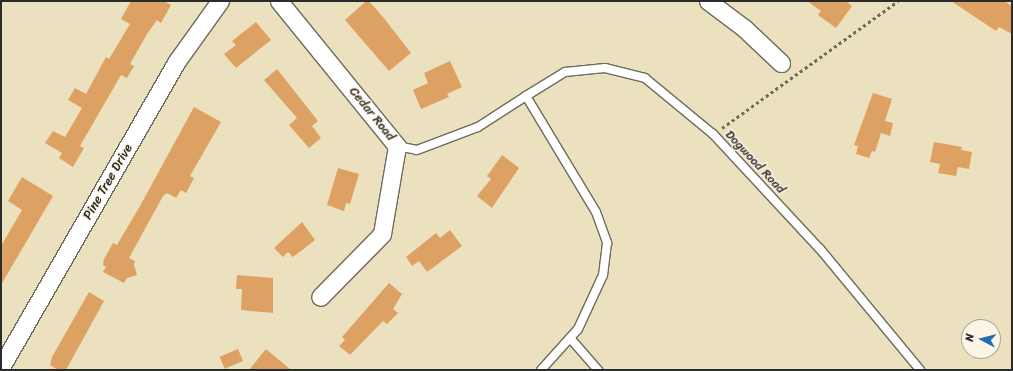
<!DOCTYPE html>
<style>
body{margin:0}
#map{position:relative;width:1013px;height:371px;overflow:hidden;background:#ebe1be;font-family:Sriracha,sans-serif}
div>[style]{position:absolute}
.building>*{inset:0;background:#dea164;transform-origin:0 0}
.path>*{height:2.5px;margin-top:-1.25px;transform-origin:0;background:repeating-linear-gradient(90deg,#6e6b5e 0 3px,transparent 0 6px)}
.roads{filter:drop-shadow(1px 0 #6e6b5e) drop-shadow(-1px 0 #6e6b5e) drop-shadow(0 1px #6e6b5e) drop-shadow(0 -1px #6e6b5e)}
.lane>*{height:8px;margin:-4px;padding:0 4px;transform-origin:4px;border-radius:4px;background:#fff}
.street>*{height:17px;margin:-8.5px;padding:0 8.5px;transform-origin:8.5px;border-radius:8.5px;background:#fff}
span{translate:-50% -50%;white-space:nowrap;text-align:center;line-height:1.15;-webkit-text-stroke:3px #fcf5e5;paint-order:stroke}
.street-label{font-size:13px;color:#2b2b2b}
.frame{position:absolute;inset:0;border:2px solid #2b2b2b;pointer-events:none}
.north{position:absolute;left:961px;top:319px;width:40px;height:40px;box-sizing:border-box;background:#fcf5e5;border:1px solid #a8a49b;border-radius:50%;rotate:277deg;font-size:11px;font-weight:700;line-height:16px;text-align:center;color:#2b2b2b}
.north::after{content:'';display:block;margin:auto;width:14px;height:18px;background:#1f6fb2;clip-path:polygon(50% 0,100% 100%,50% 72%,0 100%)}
</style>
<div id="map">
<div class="building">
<i style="clip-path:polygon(131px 1px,164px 1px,171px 5px,161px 23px,157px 20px,147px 34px,130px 64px,134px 66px,127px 78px,121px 75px,80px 146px,84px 148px,73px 167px,59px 158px,62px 153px,45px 143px,53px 131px,65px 137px,82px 108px,68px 100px,75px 88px,86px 94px,106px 57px,109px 59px,130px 24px,121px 19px)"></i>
<i style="clip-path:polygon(366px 1px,369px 1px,383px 17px,411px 53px,389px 71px,345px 20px)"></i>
<i style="clip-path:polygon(807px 1px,846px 1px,852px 6px,836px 28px,818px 15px,821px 11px)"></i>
<i style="clip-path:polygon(951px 1px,1004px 1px,1012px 6px,1012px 34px,999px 27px,996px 31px)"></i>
<i style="clip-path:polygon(256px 22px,271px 40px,236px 68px,224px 54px,236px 45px,232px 41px)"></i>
<i style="clip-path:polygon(450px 61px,462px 87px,447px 94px,449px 97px,421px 109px,413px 90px,428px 83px,424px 73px)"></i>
<i style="clip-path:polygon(277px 69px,318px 121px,312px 126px,321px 138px,309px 148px,289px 125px,297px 118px,264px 80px)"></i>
<i style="clip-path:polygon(873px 93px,892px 99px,885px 121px,893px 123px,890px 136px,881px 133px,875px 152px,872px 151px,869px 158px,856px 154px,858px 146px,854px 145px)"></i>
<i style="clip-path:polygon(194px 107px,221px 122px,190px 176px,194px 178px,186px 193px,181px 190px,176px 198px,167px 193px,163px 196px,129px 258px,135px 261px,134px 265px,137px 275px,127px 278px,124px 283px,103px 272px,106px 267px,103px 265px,104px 259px,113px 243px,117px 245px,140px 206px)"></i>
<i style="clip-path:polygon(934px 142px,962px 147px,961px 150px,972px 152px,969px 169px,958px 167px,956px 176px,938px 173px,940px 164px,930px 162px)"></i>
<i style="clip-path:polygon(502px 155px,519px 168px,492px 208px,477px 196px,491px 179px,487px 176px)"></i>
<i style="clip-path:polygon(338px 168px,359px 174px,350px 204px,346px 203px,344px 211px,327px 205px)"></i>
<i style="clip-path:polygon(22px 177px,53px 196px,1px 285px,1px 246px,22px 210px,8px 201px)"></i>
<i style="clip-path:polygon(302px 222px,315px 240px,293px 257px,288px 252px,283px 257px,274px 248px)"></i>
<i style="clip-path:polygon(450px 230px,462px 246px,427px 272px,419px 261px,412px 266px,406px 257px,436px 233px,440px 238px)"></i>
<i style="clip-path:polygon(237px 275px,273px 278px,273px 313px,241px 310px,242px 289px,236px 289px)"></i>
<i style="clip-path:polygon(389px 283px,402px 294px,393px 309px,398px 313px,387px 324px,383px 321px,350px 355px,339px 346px,345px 340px,342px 337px)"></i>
<i style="clip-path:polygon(89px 292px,104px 301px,66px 370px,58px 370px,50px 365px,52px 357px)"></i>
<i style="left:238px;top:349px;width:13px;height:20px;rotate:67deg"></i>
<i style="clip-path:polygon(266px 349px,291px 370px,249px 370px)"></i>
</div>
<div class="path">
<i style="left:722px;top:128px;width:217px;rotate:-35.8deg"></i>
</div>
<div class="roads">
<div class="lane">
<i style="left:526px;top:96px;width:46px;rotate:-31.6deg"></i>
<i style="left:565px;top:72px;width:40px;rotate:-5.7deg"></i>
<i style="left:605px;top:68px;width:41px;rotate:14deg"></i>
<i style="left:645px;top:78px;width:88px;rotate:39.5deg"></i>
<i style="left:713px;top:134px;width:157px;rotate:47.1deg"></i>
<i style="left:820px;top:249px;width:157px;rotate:50.4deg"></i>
<i style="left:397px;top:146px;width:20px;rotate:11deg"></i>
<i style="left:417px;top:150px;width:65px;rotate:-20.7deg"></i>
<i style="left:478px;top:127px;width:57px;rotate:-32.9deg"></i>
<i style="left:526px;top:96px;width:135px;rotate:58.9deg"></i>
<i style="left:596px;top:212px;width:33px;rotate:70deg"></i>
<i style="left:607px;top:243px;width:32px;rotate:97deg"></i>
<i style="left:603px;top:275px;width:60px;rotate:114.8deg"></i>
<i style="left:578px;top:329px;width:55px;rotate:132.1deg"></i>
<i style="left:570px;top:338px;width:43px;rotate:48.8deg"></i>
</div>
<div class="street">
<i style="left:279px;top:1px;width:187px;rotate:50.9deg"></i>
<i style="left:397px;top:146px;width:89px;rotate:99.7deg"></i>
<i style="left:382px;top:234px;width:88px;rotate:134.5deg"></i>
<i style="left:708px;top:1px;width:45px;rotate:36.9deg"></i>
<i style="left:744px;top:28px;width:51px;rotate:43.4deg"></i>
<i style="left:1px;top:367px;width:353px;rotate:-60.1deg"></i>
<i style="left:177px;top:61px;width:74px;rotate:-54.4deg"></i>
</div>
</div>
<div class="street-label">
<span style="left:372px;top:114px;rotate:51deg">Cedar Road</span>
<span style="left:755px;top:162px;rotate:47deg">Dogwood Road</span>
<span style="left:108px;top:182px;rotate:-60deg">Pine Tree Drive</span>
</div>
<div class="frame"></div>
<div class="north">N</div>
</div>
